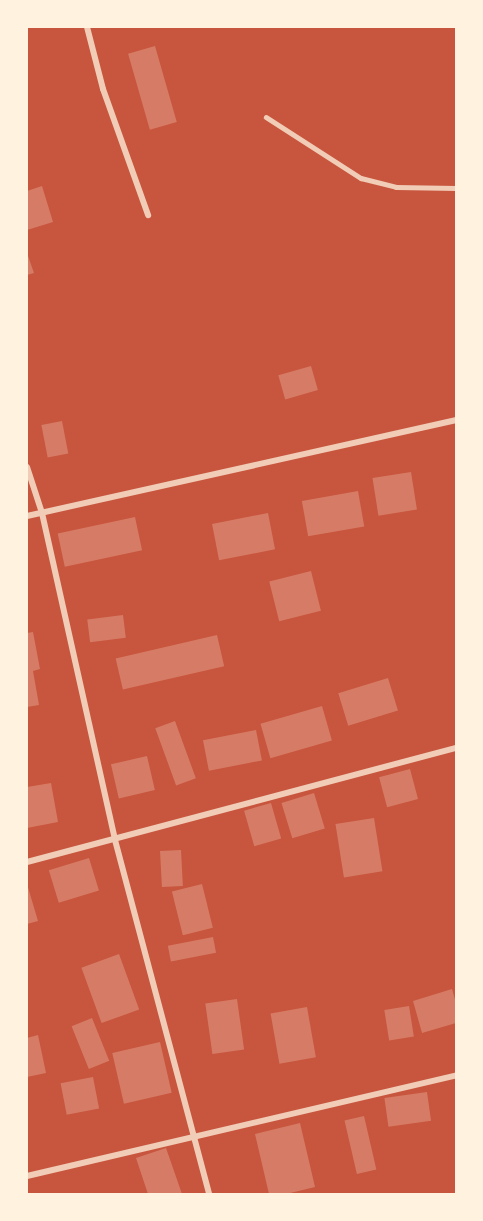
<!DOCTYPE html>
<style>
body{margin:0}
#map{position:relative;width:483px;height:1221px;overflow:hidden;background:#c8553d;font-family:"Exo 2",sans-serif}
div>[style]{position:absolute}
.building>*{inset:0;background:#d67c66;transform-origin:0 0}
.service>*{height:4.5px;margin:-2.25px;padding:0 2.25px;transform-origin:2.25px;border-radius:2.25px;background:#f1ccb7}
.minor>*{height:6px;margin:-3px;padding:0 3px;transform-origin:3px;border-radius:3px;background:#f1ccb7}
span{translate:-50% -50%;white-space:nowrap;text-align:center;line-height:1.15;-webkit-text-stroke:5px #fff3e0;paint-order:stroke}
.frame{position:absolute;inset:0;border:28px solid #fff3e0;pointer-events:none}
</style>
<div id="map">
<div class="building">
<i style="left:155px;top:46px;width:79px;height:28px;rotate:74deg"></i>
<i style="clip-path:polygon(42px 186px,53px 222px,27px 230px,27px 191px)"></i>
<i style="clip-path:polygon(27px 253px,34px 273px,27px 275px)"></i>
<i style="left:311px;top:366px;width:25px;height:34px;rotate:74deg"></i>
<i style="left:62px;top:421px;width:33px;height:21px;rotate:79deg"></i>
<i style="left:411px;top:472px;width:38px;height:39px;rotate:81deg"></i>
<i style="left:358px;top:491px;width:36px;height:57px;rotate:80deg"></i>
<i style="left:268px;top:513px;width:37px;height:57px;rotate:79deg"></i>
<i style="left:135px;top:517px;width:34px;height:79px;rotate:78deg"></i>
<i style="left:311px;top:571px;width:41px;height:43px;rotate:76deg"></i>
<i style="left:123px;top:615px;width:23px;height:36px;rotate:83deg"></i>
<i style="clip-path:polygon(33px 632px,40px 669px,33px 671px,39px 705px,27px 707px,27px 633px)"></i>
<i style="left:217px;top:635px;width:32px;height:104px;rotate:77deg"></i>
<i style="left:388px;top:678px;width:34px;height:52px;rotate:73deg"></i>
<i style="left:322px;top:706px;width:36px;height:64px;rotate:74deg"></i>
<i style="left:175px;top:721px;width:61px;height:21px;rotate:70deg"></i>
<i style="left:256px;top:730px;width:31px;height:54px;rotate:79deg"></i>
<i style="left:147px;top:756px;width:35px;height:37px;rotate:77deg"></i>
<i style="left:410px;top:769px;width:31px;height:32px;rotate:75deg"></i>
<i style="clip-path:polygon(51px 783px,58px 822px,27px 828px,27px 787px)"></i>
<i style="left:314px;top:793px;width:37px;height:34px;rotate:73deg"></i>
<i style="left:271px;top:803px;width:37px;height:28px;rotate:74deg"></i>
<i style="left:374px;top:818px;width:54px;height:39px;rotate:81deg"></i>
<i style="left:181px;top:850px;width:36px;height:21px;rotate:87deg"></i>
<i style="left:89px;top:858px;width:34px;height:42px;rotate:73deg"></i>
<i style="clip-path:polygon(27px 884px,38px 921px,27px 924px)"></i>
<i style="left:202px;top:884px;width:45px;height:31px;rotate:76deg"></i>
<i style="left:213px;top:937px;width:16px;height:46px;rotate:79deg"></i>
<i style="left:119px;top:954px;width:59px;height:40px;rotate:70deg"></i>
<i style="clip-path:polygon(452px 989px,456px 1003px,456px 1023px,422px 1033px,413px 1001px)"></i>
<i style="left:237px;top:999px;width:51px;height:32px;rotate:82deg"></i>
<i style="left:409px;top:1006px;width:31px;height:25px;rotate:81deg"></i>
<i style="left:307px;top:1007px;width:51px;height:37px;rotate:80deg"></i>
<i style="left:92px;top:1018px;width:46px;height:22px;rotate:68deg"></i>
<i style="clip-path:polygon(38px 1035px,46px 1073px,27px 1077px,27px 1038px)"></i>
<i style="left:160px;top:1042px;width:52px;height:49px;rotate:77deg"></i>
<i style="left:93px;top:1077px;width:32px;height:33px;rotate:79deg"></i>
<i style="left:427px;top:1092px;width:29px;height:43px;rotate:82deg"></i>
<i style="left:364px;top:1116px;width:55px;height:20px;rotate:77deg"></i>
<i style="clip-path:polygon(300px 1123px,315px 1187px,286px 1194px,269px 1194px,255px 1134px)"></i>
<i style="clip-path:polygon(166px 1148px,182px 1194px,148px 1194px,136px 1158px)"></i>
</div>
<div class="service">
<i style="left:266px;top:117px;width:113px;rotate:32.7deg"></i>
<i style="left:361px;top:178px;width:36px;rotate:14deg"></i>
<i style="left:396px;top:187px;width:60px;rotate:1deg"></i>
</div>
<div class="minor">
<i style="left:87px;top:27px;width:64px;rotate:75.5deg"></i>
<i style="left:103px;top:89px;width:134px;rotate:70.3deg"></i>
<i style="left:27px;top:467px;width:48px;rotate:71.9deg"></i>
<i style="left:42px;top:513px;width:335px;rotate:77.4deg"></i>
<i style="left:115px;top:840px;width:366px;rotate:75.1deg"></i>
<i style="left:27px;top:516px;width:440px;rotate:-12.6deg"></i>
<i style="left:27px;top:862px;width:444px;rotate:-14.9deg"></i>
<i style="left:27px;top:1176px;width:441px;rotate:-13.2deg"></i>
</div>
<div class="frame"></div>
</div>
